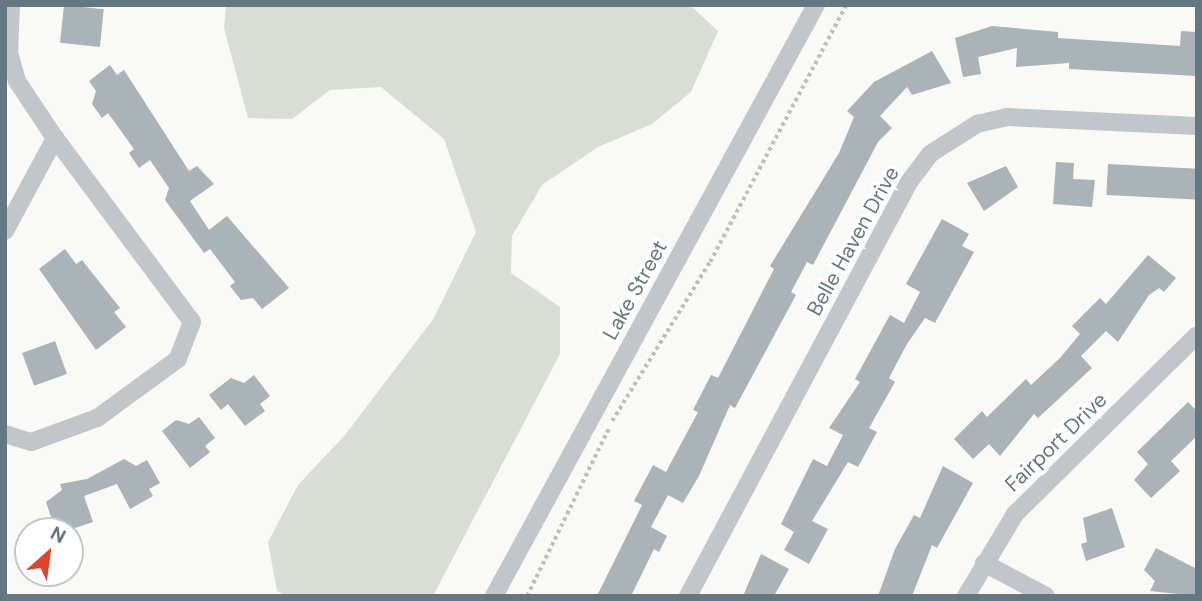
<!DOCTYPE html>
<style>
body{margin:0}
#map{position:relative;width:1202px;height:601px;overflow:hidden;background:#f9f9f6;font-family:"DM Sans",sans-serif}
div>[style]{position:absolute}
.green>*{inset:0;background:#d9ded5}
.building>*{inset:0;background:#a9b3b8;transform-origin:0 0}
.path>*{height:3.5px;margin-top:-1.75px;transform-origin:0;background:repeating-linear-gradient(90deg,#babfc1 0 3.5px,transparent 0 7px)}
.minor>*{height:18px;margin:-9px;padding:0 9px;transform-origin:9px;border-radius:9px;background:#c0c6c9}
span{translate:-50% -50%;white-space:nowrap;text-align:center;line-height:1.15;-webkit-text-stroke:7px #fff;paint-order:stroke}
.street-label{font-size:21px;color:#647882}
.frame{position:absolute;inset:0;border:7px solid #647882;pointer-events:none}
.north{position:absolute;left:14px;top:517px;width:70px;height:70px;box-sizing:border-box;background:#fff;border:2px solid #c1c9cd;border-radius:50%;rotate:28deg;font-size:19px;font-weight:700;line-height:28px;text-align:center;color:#647882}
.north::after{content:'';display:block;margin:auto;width:24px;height:32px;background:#e4412b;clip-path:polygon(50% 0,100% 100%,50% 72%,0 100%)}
</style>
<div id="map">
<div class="green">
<i style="clip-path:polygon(226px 5px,690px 5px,718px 31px,691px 92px,652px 124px,598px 147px,542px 185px,512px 236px,511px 273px,560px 307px,560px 354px,433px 596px,287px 596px,277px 591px,268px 542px,298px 485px,345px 435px,434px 318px,476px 232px,444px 139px,381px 87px,330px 90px,292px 119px,248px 118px,224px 28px)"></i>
</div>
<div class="building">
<i style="left:64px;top:5px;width:40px;height:38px;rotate:6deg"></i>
<i style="clip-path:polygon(992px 26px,1058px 32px,1058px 38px,1180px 46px,1181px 31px,1197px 32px,1196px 76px,1069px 69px,1069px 63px,1016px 67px,1017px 48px,978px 57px,981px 74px,963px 77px,955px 38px)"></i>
<i style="clip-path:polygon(932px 51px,951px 83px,912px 95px,907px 87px,880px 116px,892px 128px,878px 142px,813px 265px,807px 262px,791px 292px,796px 295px,735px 408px,730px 405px,699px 476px,683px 503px,668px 495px,651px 527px,667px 536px,659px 552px,654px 549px,631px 596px,597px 596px,642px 505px,634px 501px,653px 465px,666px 472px,698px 412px,693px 410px,711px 375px,718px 378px,774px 269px,770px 266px,839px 153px,854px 117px,847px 111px,874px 82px)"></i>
<i style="clip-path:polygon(110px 65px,117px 75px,124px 70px,189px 171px,197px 166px,214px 184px,190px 201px,209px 230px,227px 216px,289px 288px,262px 309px,253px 298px,241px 300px,230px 286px,235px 282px,210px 249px,204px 253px,165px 200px,169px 188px,150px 160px,139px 168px,129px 153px,134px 149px,108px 113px,102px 118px,92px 104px,96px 91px,89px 81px)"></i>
<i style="clip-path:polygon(1056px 162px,1074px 163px,1073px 179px,1095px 180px,1092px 207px,1053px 204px)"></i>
<i style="left:1108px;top:164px;width:89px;height:31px;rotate:3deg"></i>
<i style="clip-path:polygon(1006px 166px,1018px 187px,984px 211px,967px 183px)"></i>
<i style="clip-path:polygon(942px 219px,969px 234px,962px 246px,974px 252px,935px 323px,925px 318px,907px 344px,889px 378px,895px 382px,869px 428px,877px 432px,858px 467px,848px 462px,812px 521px,828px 529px,809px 564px,784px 550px,794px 532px,781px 524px,813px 459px,827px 466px,843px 435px,829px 428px,860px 382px,855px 379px,890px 315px,904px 323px,920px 292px,906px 284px)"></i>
<i style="clip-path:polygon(65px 249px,76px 264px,82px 260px,120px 308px,114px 312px,126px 327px,96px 350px,39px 269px)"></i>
<i style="clip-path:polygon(1148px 255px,1176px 278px,1164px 292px,1159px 288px,1149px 295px,1118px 342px,1106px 331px,1081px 356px,1092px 368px,1038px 418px,1034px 414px,1000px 456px,989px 444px,973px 459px,954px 439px,982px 411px,987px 417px,1026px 379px,1031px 385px,1060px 358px,1080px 334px,1072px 326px,1100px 298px,1106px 304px)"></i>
<i style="left:55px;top:341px;width:35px;height:35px;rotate:70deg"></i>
<i style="clip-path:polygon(254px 375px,270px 396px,260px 404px,265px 411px,245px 426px,228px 404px,221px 410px,209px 395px,231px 378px,244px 383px)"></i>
<i style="clip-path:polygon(1188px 402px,1197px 411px,1197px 436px,1171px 461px,1180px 471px,1151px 498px,1134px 480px,1148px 464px,1137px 452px)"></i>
<i style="clip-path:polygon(199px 417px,215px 438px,205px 446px,210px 452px,190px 468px,162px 431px,176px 420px,189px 424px)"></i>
<i style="clip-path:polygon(124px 459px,136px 466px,147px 460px,160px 483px,149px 489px,153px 496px,130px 509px,117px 484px,84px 496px,93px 522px,69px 530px,66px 522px,54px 526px,46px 502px,62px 490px,60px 484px,87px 479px)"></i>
<i style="clip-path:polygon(943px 466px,973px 483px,937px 548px,932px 545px,912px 596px,878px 596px,895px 549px,914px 515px,920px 518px)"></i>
<i style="clip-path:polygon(1112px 508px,1125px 547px,1086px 561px,1081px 544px,1087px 542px,1083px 518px)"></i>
<i style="clip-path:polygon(1156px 548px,1197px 569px,1197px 596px,1150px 591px,1155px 581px,1144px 570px)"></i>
<i style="clip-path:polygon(761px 554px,789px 569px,774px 596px,743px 596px)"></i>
</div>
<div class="path">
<i style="left:612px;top:421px;width:187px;rotate:-58.4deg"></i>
<i style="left:710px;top:262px;width:291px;rotate:-62.1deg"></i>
<i style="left:527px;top:596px;width:187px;rotate:-64deg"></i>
</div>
<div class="minor">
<i style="left:11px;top:5px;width:48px;rotate:92.4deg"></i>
<i style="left:9px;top:53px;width:29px;rotate:74deg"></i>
<i style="left:17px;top:81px;width:69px;rotate:56.3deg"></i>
<i style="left:5px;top:231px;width:106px;rotate:-61.7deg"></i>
<i style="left:55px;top:138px;width:229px;rotate:53.3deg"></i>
<i style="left:192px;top:322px;width:40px;rotate:111deg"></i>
<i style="left:178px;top:359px;width:100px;rotate:143.9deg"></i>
<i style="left:97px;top:418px;width:70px;rotate:160deg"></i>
<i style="left:31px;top:442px;width:27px;rotate:-163deg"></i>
<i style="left:984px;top:563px;width:70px;rotate:28deg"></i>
<i style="left:494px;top:596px;width:673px;rotate:-61.42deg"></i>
<i style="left:688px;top:596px;width:469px;rotate:-61.9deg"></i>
<i style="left:909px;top:182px;width:35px;rotate:-53deg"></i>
<i style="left:930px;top:154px;width:56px;rotate:-32.6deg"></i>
<i style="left:977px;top:124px;width:31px;rotate:-13deg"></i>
<i style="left:1007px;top:117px;width:190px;rotate:2.7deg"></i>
<i style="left:966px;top:596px;width:96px;rotate:-59.1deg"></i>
<i style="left:1015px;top:514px;width:255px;rotate:-44.5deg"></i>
</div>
<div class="street-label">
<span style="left:853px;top:241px;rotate:-61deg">Belle Haven Drive</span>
<span style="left:635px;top:290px;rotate:-61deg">Lake Street</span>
<span style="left:1056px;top:442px;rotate:-44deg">Fairport Drive</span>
</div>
<div class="frame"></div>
<div class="north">N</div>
</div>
